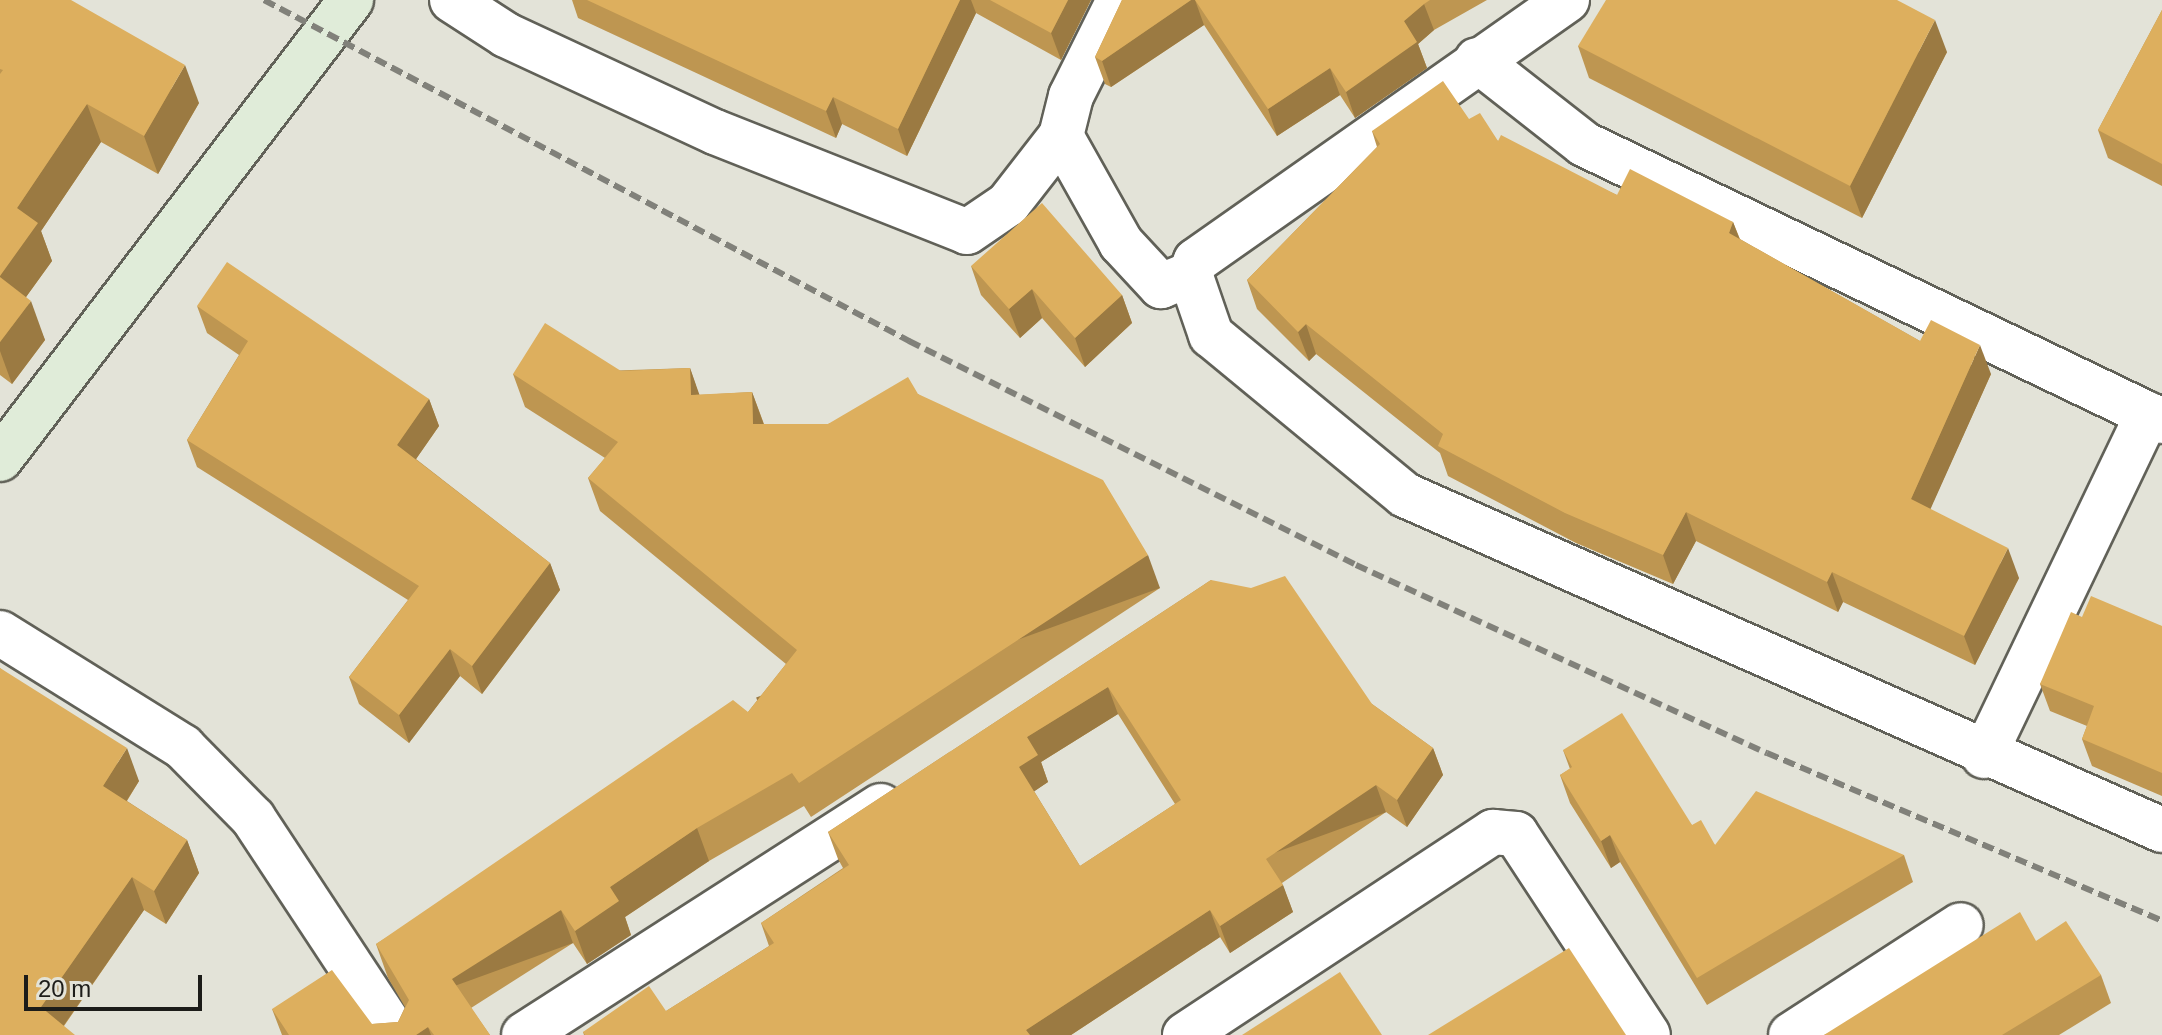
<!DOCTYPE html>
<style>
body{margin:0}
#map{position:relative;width:2162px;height:1035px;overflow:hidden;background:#e3e3d8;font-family:Helvetica,sans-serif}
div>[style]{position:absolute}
.roads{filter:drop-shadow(2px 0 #616158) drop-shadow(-2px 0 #616158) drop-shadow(0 2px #616158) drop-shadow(0 -2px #616158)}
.street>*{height:44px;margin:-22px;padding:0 22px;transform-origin:22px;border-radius:22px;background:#fff}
.secondary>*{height:44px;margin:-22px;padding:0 22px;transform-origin:22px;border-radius:22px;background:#e0ecd9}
.rail>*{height:6px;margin-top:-3px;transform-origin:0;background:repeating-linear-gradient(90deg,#81817a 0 12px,transparent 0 18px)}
.wall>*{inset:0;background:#be9651}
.shaded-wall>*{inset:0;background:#9b7a42;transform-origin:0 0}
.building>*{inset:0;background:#ddaf5e}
span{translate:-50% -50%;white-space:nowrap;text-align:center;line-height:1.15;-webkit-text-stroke:8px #e3e3d8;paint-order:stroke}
.scale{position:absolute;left:24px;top:975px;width:178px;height:36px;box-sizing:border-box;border:4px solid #1c1c19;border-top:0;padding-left:10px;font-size:24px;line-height:28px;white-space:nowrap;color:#1c1c19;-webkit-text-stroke:6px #e3e3d8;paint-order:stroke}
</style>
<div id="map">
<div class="roads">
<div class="street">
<i style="left:452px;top:0;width:64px;rotate:32.9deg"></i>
<i style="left:506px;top:35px;width:230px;rotate:24.9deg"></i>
<i style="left:715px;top:132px;width:271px;rotate:21.6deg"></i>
<i style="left:967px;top:232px;width:50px;rotate:-34.3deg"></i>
<i style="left:1008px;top:204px;width:86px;rotate:-52.1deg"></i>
<i style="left:1061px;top:136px;width:41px;rotate:-76deg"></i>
<i style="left:1071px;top:96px;width:107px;rotate:-63.4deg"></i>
<i style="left:1567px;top:0;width:454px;rotate:144.9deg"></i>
<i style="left:1196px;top:261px;width:14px;rotate:115deg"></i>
<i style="left:1190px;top:274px;width:65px;rotate:71deg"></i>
<i style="left:1211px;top:335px;width:251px;rotate:39.5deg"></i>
<i style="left:1405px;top:495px;width:828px;rotate:23.87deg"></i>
<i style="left:1477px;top:60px;width:136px;rotate:38.1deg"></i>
<i style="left:1584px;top:144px;width:641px;rotate:25.61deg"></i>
<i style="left:1061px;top:136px;width:123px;rotate:60.7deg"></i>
<i style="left:1121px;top:243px;width:59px;rotate:47.1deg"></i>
<i style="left:1161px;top:286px;width:31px;rotate:-22deg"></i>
<i style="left:0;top:633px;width:216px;rotate:31.9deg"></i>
<i style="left:183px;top:747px;width:100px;rotate:45.4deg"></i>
<i style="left:253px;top:818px;width:260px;rotate:56.6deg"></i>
<i style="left:1984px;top:756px;width:379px;rotate:-64.4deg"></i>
<i style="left:524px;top:1035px;width:424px;rotate:-32.7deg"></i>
<i style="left:1185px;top:1035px;width:369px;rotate:-33.4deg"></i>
<i style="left:1493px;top:832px;width:23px;rotate:5deg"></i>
<i style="left:1516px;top:834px;width:240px;rotate:56.7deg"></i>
<i style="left:1791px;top:1035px;width:202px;rotate:-32.9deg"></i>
</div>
<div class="secondary">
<i style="left:0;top:459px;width:578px;rotate:-52.59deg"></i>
</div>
</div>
<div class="rail">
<i style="left:264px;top:0;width:730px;rotate:27.86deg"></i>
<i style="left:909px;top:341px;width:500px;rotate:26.6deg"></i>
<i style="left:1356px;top:565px;width:452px;rotate:24.6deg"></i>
<i style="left:1767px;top:753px;width:429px;rotate:23deg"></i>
</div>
<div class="wall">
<i style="clip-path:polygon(0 0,199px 103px,158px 174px,101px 142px,41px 231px,52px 261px,26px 297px,45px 340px,12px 384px,0 375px)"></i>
<i style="clip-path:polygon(572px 0,1091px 0,1061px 60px,976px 13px,907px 156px,842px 124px,836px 138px,578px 18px)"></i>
<i style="clip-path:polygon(1122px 0,1487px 0,1434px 30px,1418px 44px,1427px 68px,1355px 118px,1340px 95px,1277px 136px,1204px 25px,1111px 87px,1105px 84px,1095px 57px)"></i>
<i style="clip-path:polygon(2162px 10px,2162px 186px,2108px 158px,2098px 130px)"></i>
<i style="clip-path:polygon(1578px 46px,1947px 52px,1862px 218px,1589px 78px)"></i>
<i style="clip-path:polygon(1469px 119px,1498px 141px,1617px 195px,1733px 222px,1740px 239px,1920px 341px,1991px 374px,1930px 509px,2019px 578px,1975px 665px,1843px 602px,1838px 612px,1696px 541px,1673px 584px,1576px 543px,1448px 476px,1440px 453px,1316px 354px,1309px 361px,1257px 309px,1247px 280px,1377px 147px,1372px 131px)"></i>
<i style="clip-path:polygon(971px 266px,1122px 295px,1132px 323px,1085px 367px,1042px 318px,1020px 338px,981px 295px)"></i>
<i style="clip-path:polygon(197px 306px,429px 399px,439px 426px,416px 459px,550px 563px,560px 590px,482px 694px,460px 676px,409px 743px,359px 704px,349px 677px,408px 600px,197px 467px,187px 440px,239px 355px,207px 333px)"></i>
<i style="clip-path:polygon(690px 368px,699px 395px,752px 392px,764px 424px,828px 424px,918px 394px,1160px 588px,811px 817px,804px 806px,709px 861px,625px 917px,631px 935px,587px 964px,573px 943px,471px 1008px,490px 1035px,282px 1035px,272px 1009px,372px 1024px,398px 1022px,405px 1007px,388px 978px,376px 944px,748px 712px,786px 664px,600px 511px,588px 478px,605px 458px,525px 407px,513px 374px)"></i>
<i style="clip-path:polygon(evenodd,1211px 580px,1372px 704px,1433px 748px,1443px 775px,1407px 827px,1386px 812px,1282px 883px,1293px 912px,1230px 953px,1220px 937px,1071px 1035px,584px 1035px,583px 1032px,666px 1011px,769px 946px,761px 923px,843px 868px,838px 859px,828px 832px,1211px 580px,1118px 714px,1175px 804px,1080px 866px,1034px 791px,1048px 782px,1041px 762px,1118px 714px)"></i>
<i style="clip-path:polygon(2082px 617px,2162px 626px,2162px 796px,2092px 766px,2082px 739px,2087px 726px,2050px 711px,2040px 684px)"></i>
<i style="clip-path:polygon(0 668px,139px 781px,127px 801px,187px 840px,199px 873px,166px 924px,144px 910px,64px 1026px,0 1035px)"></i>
<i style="clip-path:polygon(1563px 750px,1692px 825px,1715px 845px,1904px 855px,1913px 882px,1707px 1005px,1620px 862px,1611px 868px,1570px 803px,1560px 775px,1570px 769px)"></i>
<i style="clip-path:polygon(2036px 941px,2101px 975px,2111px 1003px,2059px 1035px,1824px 1035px)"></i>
</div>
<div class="shaded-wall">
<i style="clip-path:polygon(960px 0,971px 0,976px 13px,907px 156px,898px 129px)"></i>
<i style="clip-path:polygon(1068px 0,1091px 0,1061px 60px,1051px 33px)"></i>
<i style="clip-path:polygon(1191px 0,1195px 0,1204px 25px,1111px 87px,1102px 61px)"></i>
<i style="clip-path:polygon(1424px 4px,1434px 30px,1418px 44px,1427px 68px,1355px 118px,1346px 92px,1404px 21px)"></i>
<i style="clip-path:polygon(1935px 20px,1947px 52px,1862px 218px,1850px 186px)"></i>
<i style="clip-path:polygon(185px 65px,199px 103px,158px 174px,144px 136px)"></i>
<i style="clip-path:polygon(1330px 68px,1340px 95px,1277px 136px,1268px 109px)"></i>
<i style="clip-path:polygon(833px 97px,842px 124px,836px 138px,826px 111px)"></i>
<i style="clip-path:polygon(87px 104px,101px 142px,41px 231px,52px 261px,13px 315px,0 279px,0 276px,17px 208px)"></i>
<i style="clip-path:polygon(1733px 222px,1744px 251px,1729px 233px)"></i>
<i style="clip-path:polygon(1032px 289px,1042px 318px,1020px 338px,1009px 309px)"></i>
<i style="clip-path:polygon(1122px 295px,1132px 323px,1085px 367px,1075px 338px)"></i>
<i style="clip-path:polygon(31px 301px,45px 340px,12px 384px,0 351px,0 342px)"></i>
<i style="clip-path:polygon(1306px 324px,1316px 354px,1309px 361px,1298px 332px)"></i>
<i style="clip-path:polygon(1980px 345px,1991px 374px,1922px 528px,1911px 499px)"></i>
<i style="clip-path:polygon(690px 368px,702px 402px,691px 395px)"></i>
<i style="clip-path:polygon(752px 392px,764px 425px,753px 424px)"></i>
<i style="clip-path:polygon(429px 399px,439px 426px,407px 472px,397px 445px)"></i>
<i style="clip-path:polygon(1686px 512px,1696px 541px,1673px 584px,1663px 555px)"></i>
<i style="clip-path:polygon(2008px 548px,2019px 578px,1975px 665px,1964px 636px)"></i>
<i style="left:1148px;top:555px;width:35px;height:417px;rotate:70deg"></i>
<i style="clip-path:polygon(550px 563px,560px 590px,482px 694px,472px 666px)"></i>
<i style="clip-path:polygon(1832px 572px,1843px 602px,1838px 612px,1827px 582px)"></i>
<i style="clip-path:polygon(450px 649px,460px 676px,409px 743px,399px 715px)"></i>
<i style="clip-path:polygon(1108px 687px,1118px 714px,1041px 762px,1048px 782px,1029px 795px,1019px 767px,1027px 737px)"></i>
<i style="clip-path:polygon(127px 748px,139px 781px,115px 819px,103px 786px)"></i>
<i style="clip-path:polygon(1433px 748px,1443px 775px,1407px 827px,1397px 800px)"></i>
<i style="left:1376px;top:785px;width:29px;height:133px;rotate:70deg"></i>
<i style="clip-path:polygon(697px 828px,709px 861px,625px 917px,631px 935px,587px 964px,575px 931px,610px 887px)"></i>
<i style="clip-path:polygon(1610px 835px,1620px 862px,1611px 868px,1601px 841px)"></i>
<i style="clip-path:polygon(187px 840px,199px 873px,166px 924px,154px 891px)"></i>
<i style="clip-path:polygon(132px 877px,144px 910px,57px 1035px,41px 1007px)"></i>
<i style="clip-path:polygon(1283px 885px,1293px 912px,1230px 953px,1220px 926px)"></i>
<i style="left:561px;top:910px;width:35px;height:129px;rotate:70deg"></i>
<i style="clip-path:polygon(1210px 910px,1220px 937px,1071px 1035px,1028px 1035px,1026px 1030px)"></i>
<i style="clip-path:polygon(428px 1027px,431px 1035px,416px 1035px)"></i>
</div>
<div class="building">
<i style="clip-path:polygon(0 0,71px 0,185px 65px,144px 136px,87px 104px,17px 208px,38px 223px,0 276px,0 74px,3px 70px,0 69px)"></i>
<i style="clip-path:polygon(587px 0,960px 0,898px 129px,833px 97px,826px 111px)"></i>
<i style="clip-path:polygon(990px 0,1068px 0,1051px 33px)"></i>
<i style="clip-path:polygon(1122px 0,1191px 0,1102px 61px,1095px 57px)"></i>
<i style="clip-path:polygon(1195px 0,1430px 0,1424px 4px,1404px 21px,1417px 42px,1346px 92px,1330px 68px,1268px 109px)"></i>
<i style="clip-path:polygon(1606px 0,1897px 0,1935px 20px,1850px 186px,1578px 46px)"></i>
<i style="clip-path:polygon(2162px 10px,2162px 164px,2098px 130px)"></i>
<i style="clip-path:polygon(1443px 81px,1469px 119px,1480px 113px,1498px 141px,1501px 135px,1617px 195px,1630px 169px,1733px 222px,1729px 233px,1920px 341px,1931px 320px,1980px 345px,1911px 499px,2008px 548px,1964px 636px,1832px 572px,1827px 582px,1686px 512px,1663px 555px,1565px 513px,1438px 446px,1443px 434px,1306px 324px,1298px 332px,1247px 280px,1380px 144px,1372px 131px)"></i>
<i style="clip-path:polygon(1042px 203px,1122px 295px,1075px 338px,1032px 289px,1009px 309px,971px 266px)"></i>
<i style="clip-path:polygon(227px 262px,429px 399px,397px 445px,550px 563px,472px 666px,450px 649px,399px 715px,349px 677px,419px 586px,187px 440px,248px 341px,197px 306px)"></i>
<i style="clip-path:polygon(0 277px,31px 301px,0 342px)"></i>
<i style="clip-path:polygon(545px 323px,621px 371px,690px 368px,691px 395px,752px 392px,753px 424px,828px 424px,908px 377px,918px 394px,1103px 480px,1148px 555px,799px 783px,792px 773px,697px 828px,610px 887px,619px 901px,575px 931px,561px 910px,452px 979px,490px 1035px,434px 1035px,428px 1027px,416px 1035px,289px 1035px,272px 1009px,332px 970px,372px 1024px,398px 1022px,409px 1000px,376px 944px,733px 700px,748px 712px,797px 650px,588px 478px,618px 442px,513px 374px)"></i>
<i style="clip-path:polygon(evenodd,1285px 576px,1372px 704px,1433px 748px,1397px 800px,1376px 785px,1266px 859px,1283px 885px,1220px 926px,1210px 910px,1026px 1030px,1030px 1035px,585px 1035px,583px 1032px,649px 986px,666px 1011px,774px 943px,761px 923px,849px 865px,828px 832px,1211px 580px,1251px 588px,1285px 576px,1108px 687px,1181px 800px,1080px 866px,1019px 767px,1038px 755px,1027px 737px,1108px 687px)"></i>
<i style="clip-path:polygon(2091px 596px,2162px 626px,2162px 773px,2082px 739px,2094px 706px,2040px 684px,2071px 612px,2082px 617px)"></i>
<i style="clip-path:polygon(0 668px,127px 748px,103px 786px,187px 840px,154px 891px,132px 877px,41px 1007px,75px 1035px,0 1035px)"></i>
<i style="clip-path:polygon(1622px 713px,1692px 825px,1701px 820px,1715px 845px,1756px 791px,1904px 855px,1697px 978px,1610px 835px,1601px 841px,1560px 775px,1572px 767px,1563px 750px)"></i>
<i style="clip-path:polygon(2020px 912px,2036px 941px,2066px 921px,2101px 975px,2002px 1035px,1824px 1035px)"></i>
<i style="clip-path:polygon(1569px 948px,1626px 1035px,1428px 1035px)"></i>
<i style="clip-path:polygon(1340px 972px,1382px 1035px,1242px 1035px)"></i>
</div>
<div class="scale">20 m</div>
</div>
